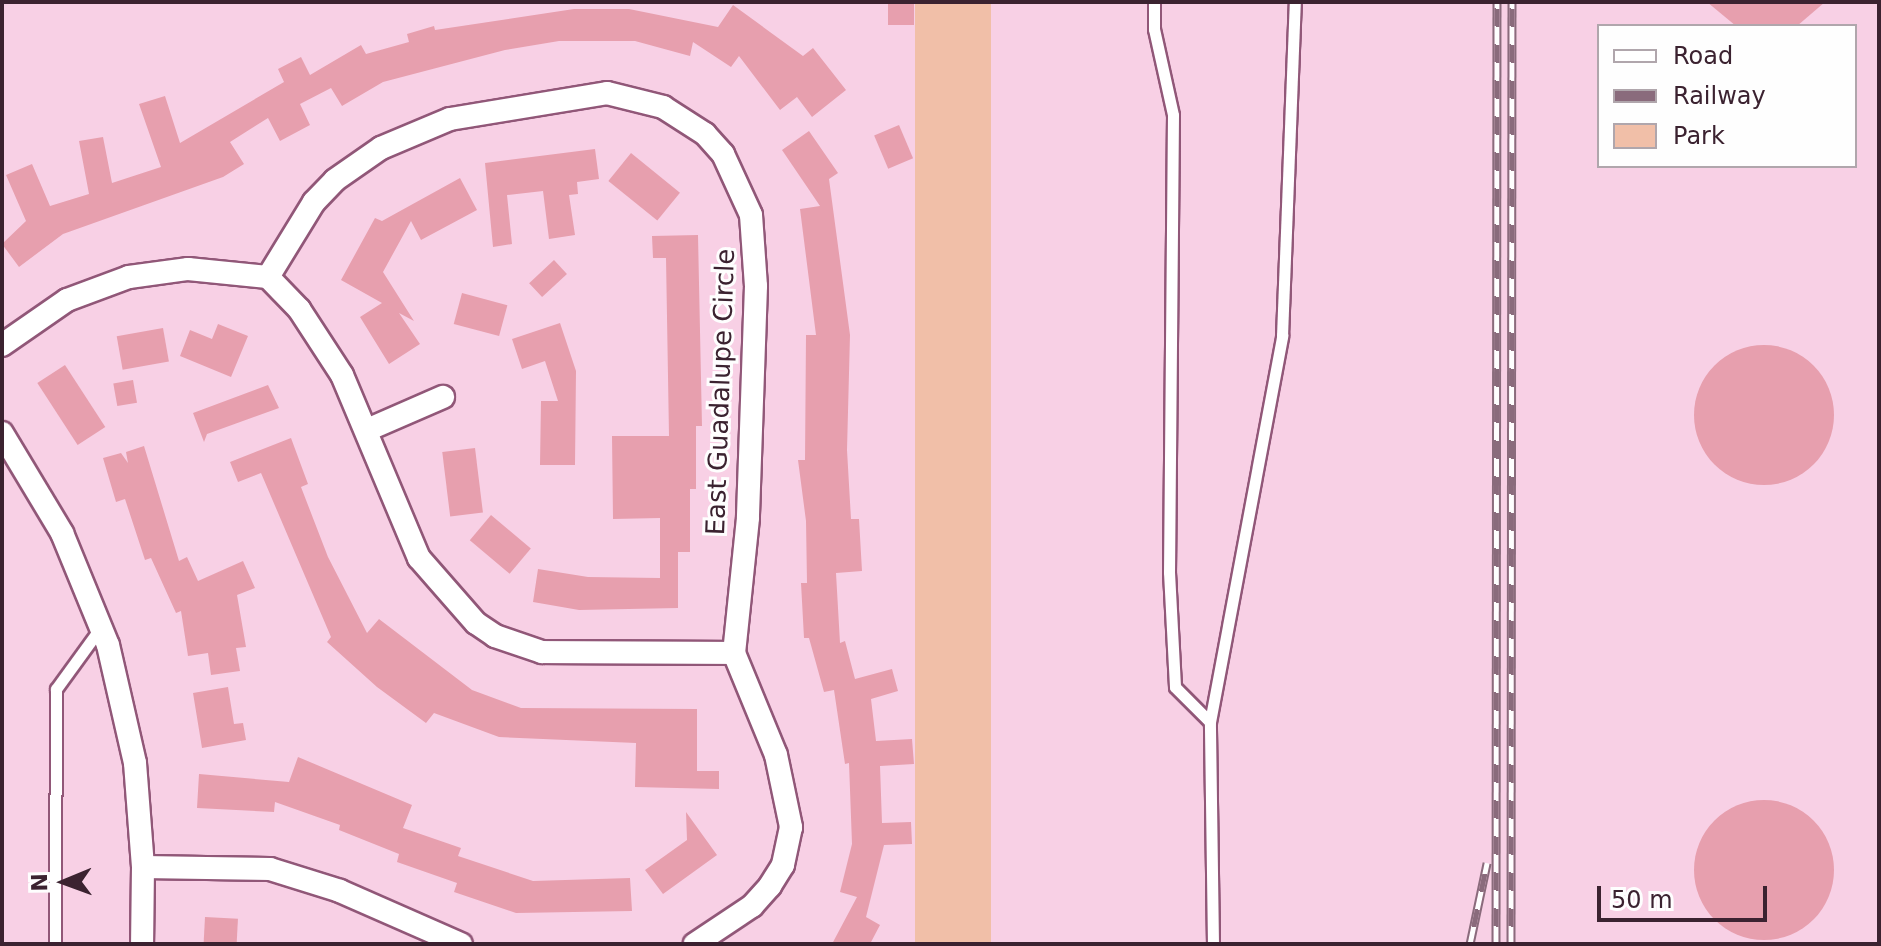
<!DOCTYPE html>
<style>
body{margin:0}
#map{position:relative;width:1881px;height:946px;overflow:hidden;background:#f8d0e5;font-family:"DejaVu Sans",sans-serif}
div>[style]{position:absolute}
.green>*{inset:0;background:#f1bfa8;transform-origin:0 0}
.building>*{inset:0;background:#e79fae;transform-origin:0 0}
.round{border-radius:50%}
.roads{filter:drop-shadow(2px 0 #915778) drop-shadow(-2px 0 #915778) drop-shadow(0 2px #915778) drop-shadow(0 -2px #915778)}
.lane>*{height:11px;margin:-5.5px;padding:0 5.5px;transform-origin:5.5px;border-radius:5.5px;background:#fff}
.street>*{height:22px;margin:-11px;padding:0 11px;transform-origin:11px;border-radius:11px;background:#fff}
.rail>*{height:9px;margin-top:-4.5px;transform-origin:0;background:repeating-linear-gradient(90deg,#fefefe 0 18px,#8a6b7c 0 36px);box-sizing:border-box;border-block:2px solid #8a6b7c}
span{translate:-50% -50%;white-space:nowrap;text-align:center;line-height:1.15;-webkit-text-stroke:6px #fefefe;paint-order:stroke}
.street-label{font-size:26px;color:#3b2230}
.frame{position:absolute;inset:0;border:4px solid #3b2230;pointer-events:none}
.legend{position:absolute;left:1597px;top:24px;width:260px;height:144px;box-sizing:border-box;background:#fefefe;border:2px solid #b0a6ac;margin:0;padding:10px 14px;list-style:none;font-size:24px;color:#3b2230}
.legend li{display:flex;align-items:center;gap:16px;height:40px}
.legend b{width:40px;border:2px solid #b0a6ac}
.north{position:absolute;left:24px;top:842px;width:80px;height:80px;-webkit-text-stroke:6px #fefefe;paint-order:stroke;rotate:269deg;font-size:22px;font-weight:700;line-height:32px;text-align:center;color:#3b2230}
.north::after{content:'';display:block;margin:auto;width:28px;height:36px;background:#3b2230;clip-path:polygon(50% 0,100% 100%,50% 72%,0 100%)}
.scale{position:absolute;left:1597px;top:886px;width:170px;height:36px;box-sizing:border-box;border:4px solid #3b2230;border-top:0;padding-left:10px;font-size:24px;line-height:28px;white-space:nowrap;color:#3b2230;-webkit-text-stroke:6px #fefefe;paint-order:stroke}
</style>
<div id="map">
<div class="green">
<i style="left:915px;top:2px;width:76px;height:942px"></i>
</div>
<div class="building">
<i style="left:888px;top:2px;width:26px;height:23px"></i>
<i style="clip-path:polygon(1707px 2px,1825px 2px,1797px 26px,1736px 26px)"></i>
<i style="clip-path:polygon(733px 5px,803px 56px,813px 48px,846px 90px,812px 117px,797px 97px,780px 110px,739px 56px,731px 67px,693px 42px,690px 56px,635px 41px,559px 41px,505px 50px,383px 82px,342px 106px,331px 88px,300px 104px,310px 125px,280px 141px,268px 118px,230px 142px,244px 164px,223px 177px,63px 234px,19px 267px,2px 244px,26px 221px,6px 175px,32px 164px,50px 206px,89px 194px,79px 141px,103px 137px,112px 183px,161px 167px,139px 104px,165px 96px,180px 143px,284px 82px,278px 69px,301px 57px,310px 75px,361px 45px,366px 54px,409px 42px,407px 34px,434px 26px,435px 30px,574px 9px,629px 9px,718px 27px)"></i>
<i style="left:899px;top:125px;width:36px;height:27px;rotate:67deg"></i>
<i style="clip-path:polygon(809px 131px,838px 173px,829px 179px,850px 335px,847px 450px,851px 519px,859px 519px,862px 571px,836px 573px,840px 643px,845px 641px,855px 679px,892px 669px,898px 691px,871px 699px,876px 741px,912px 739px,914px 764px,880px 766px,882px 823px,911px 822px,912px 844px,884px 845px,866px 917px,880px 925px,870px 944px,832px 944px,857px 897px,840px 892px,852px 844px,849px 763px,845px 764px,834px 690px,824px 692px,809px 638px,804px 638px,801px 583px,807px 583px,806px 521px,798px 460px,805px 460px,806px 335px,816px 335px,800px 209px,820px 206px,782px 150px)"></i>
<i style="clip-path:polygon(595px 149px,599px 179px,577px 182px,578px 194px,569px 195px,575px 235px,549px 239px,543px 191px,507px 195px,512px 244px,493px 247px,485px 163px)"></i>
<i style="left:631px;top:153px;width:63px;height:36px;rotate:39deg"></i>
<i style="clip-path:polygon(460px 178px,477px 210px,421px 240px,411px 221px,383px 272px,414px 321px,399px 313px,420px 344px,389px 364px,360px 317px,382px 303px,341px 280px,375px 218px,382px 221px)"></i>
<i style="clip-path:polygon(698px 235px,702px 426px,696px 426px,696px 489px,690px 489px,690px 552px,678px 552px,678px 608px,579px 610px,533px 602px,538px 569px,588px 577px,660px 578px,660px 518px,613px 519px,612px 436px,669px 436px,666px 258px,653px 258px,652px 236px)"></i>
<i style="left:554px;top:260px;width:19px;height:34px;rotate:47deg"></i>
<i style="left:462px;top:293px;width:47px;height:32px;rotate:15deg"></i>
<i style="clip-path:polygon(560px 323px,576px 371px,575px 465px,540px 465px,541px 401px,558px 401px,545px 361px,522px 369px,512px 339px)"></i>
<i style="clip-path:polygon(218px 324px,248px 336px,231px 377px,180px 356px,190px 330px,212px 339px)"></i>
<i style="left:163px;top:328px;width:34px;height:47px;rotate:80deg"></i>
<i class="round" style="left:1694px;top:345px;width:140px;height:140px"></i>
<i style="left:65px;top:365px;width:74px;height:33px;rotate:57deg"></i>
<i style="left:133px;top:380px;width:23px;height:20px;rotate:80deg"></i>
<i style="clip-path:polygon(268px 385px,279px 408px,207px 434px,204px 442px,193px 413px)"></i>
<i style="clip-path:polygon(291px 438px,308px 484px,301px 487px,328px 557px,367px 633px,379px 619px,472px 690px,521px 708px,697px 709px,697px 771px,719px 771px,719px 789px,635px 787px,636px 743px,499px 737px,434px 713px,426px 723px,377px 687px,327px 642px,331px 637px,261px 473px,238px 482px,230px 462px)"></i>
<i style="clip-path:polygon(144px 446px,179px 561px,187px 557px,198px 581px,243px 561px,255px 588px,237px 595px,246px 647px,236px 648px,240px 671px,211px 675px,208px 653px,188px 656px,181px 611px,176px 613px,151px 558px,145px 560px,125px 499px,116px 502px,103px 458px,121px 453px,128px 463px,126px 452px)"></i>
<i style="left:475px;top:448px;width:65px;height:33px;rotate:83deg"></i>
<i style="left:491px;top:515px;width:52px;height:33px;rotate:40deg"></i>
<i style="clip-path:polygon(228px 687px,234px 724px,243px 723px,246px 740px,202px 748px,193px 693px)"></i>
<i style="clip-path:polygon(298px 757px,412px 805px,403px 828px,461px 848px,458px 856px,533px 881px,630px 878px,632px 911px,516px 913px,454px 892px,457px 883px,397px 862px,399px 854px,339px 830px,340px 825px,275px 802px,274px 812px,197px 808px,199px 774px,289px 782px)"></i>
<i class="round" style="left:1694px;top:800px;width:140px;height:140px"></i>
<i style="clip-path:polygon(686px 812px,717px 855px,663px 894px,645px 870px,687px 840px)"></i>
<i style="left:205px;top:917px;width:33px;height:27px;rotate:3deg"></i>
</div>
<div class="roads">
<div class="lane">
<i style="left:1154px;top:2px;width:27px;rotate:90deg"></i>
<i style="left:1154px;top:29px;width:88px;rotate:77.5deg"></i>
<i style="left:1173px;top:115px;width:457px;rotate:90.5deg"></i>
<i style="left:1169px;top:572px;width:115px;rotate:87deg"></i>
<i style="left:1175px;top:687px;width:49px;rotate:45deg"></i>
<i style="left:55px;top:944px;width:255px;rotate:-89.8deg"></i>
<i style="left:56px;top:689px;width:77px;rotate:-54deg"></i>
<i style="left:1213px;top:944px;width:222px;rotate:-90.8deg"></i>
<i style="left:1210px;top:722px;width:393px;rotate:-79.4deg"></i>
<i style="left:1282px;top:336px;width:334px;rotate:-87.8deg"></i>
</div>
<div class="street">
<i style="left:268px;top:277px;width:88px;rotate:-58.5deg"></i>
<i style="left:314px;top:202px;width:30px;rotate:-46deg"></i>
<i style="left:335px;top:180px;width:56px;rotate:-34.8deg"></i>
<i style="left:381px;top:148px;width:75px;rotate:-22.8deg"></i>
<i style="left:450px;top:119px;width:159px;rotate:-9.4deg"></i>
<i style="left:607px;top:93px;width:58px;rotate:14deg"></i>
<i style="left:663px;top:107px;width:50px;rotate:32.7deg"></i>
<i style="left:705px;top:134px;width:27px;rotate:48deg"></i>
<i style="left:723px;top:154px;width:67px;rotate:65.3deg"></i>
<i style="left:751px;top:215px;width:71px;rotate:86deg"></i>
<i style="left:756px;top:286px;width:232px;rotate:92deg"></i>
<i style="left:748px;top:518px;width:136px;rotate:95.9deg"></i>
<i style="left:734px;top:653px;width:110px;rotate:67.6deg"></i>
<i style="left:776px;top:755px;width:74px;rotate:78.2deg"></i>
<i style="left:791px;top:827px;width:39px;rotate:102deg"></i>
<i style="left:783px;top:865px;width:25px;rotate:122deg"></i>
<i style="left:770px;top:886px;width:27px;rotate:132deg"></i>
<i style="left:752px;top:906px;width:69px;rotate:146.3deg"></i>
<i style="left:2px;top:345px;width:79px;rotate:-34.7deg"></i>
<i style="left:67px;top:300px;width:66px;rotate:-20.4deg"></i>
<i style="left:129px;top:277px;width:60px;rotate:-7.7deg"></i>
<i style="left:188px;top:269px;width:80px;rotate:5.7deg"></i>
<i style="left:268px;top:277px;width:45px;rotate:45.9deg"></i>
<i style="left:299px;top:309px;width:79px;rotate:56.9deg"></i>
<i style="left:342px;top:375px;width:199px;rotate:67.2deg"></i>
<i style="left:419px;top:558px;width:86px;rotate:48.8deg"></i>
<i style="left:476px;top:623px;width:23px;rotate:34deg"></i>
<i style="left:495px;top:636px;width:50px;rotate:18.8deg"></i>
<i style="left:542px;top:652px;width:192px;rotate:0.3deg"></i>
<i style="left:367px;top:430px;width:83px;rotate:-23.5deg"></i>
<i style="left:2px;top:433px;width:117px;rotate:59deg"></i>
<i style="left:62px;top:533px;width:121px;rotate:67.7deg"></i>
<i style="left:108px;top:645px;width:121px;rotate:77.1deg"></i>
<i style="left:135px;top:763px;width:104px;rotate:85.6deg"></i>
<i style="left:143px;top:867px;width:77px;rotate:90.7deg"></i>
<i style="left:143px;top:867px;width:127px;rotate:0.9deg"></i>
<i style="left:270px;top:869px;width:73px;rotate:17.4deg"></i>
<i style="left:340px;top:891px;width:132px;rotate:23.7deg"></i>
</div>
</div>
<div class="rail">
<i style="left:1470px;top:944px;width:83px;rotate:-78.1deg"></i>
<i style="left:1496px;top:944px;width:942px;rotate:-89.94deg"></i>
<i style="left:1511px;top:944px;width:942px;rotate:-89.94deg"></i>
</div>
<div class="street-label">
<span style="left:721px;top:392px;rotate:-88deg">East Guadalupe Circle</span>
</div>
<div class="frame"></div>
<ul class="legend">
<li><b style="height:10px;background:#fff"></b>Road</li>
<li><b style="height:10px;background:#8a6b7c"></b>Railway</li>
<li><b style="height:22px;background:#f1bfa8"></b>Park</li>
</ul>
<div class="north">N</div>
<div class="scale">50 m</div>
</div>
